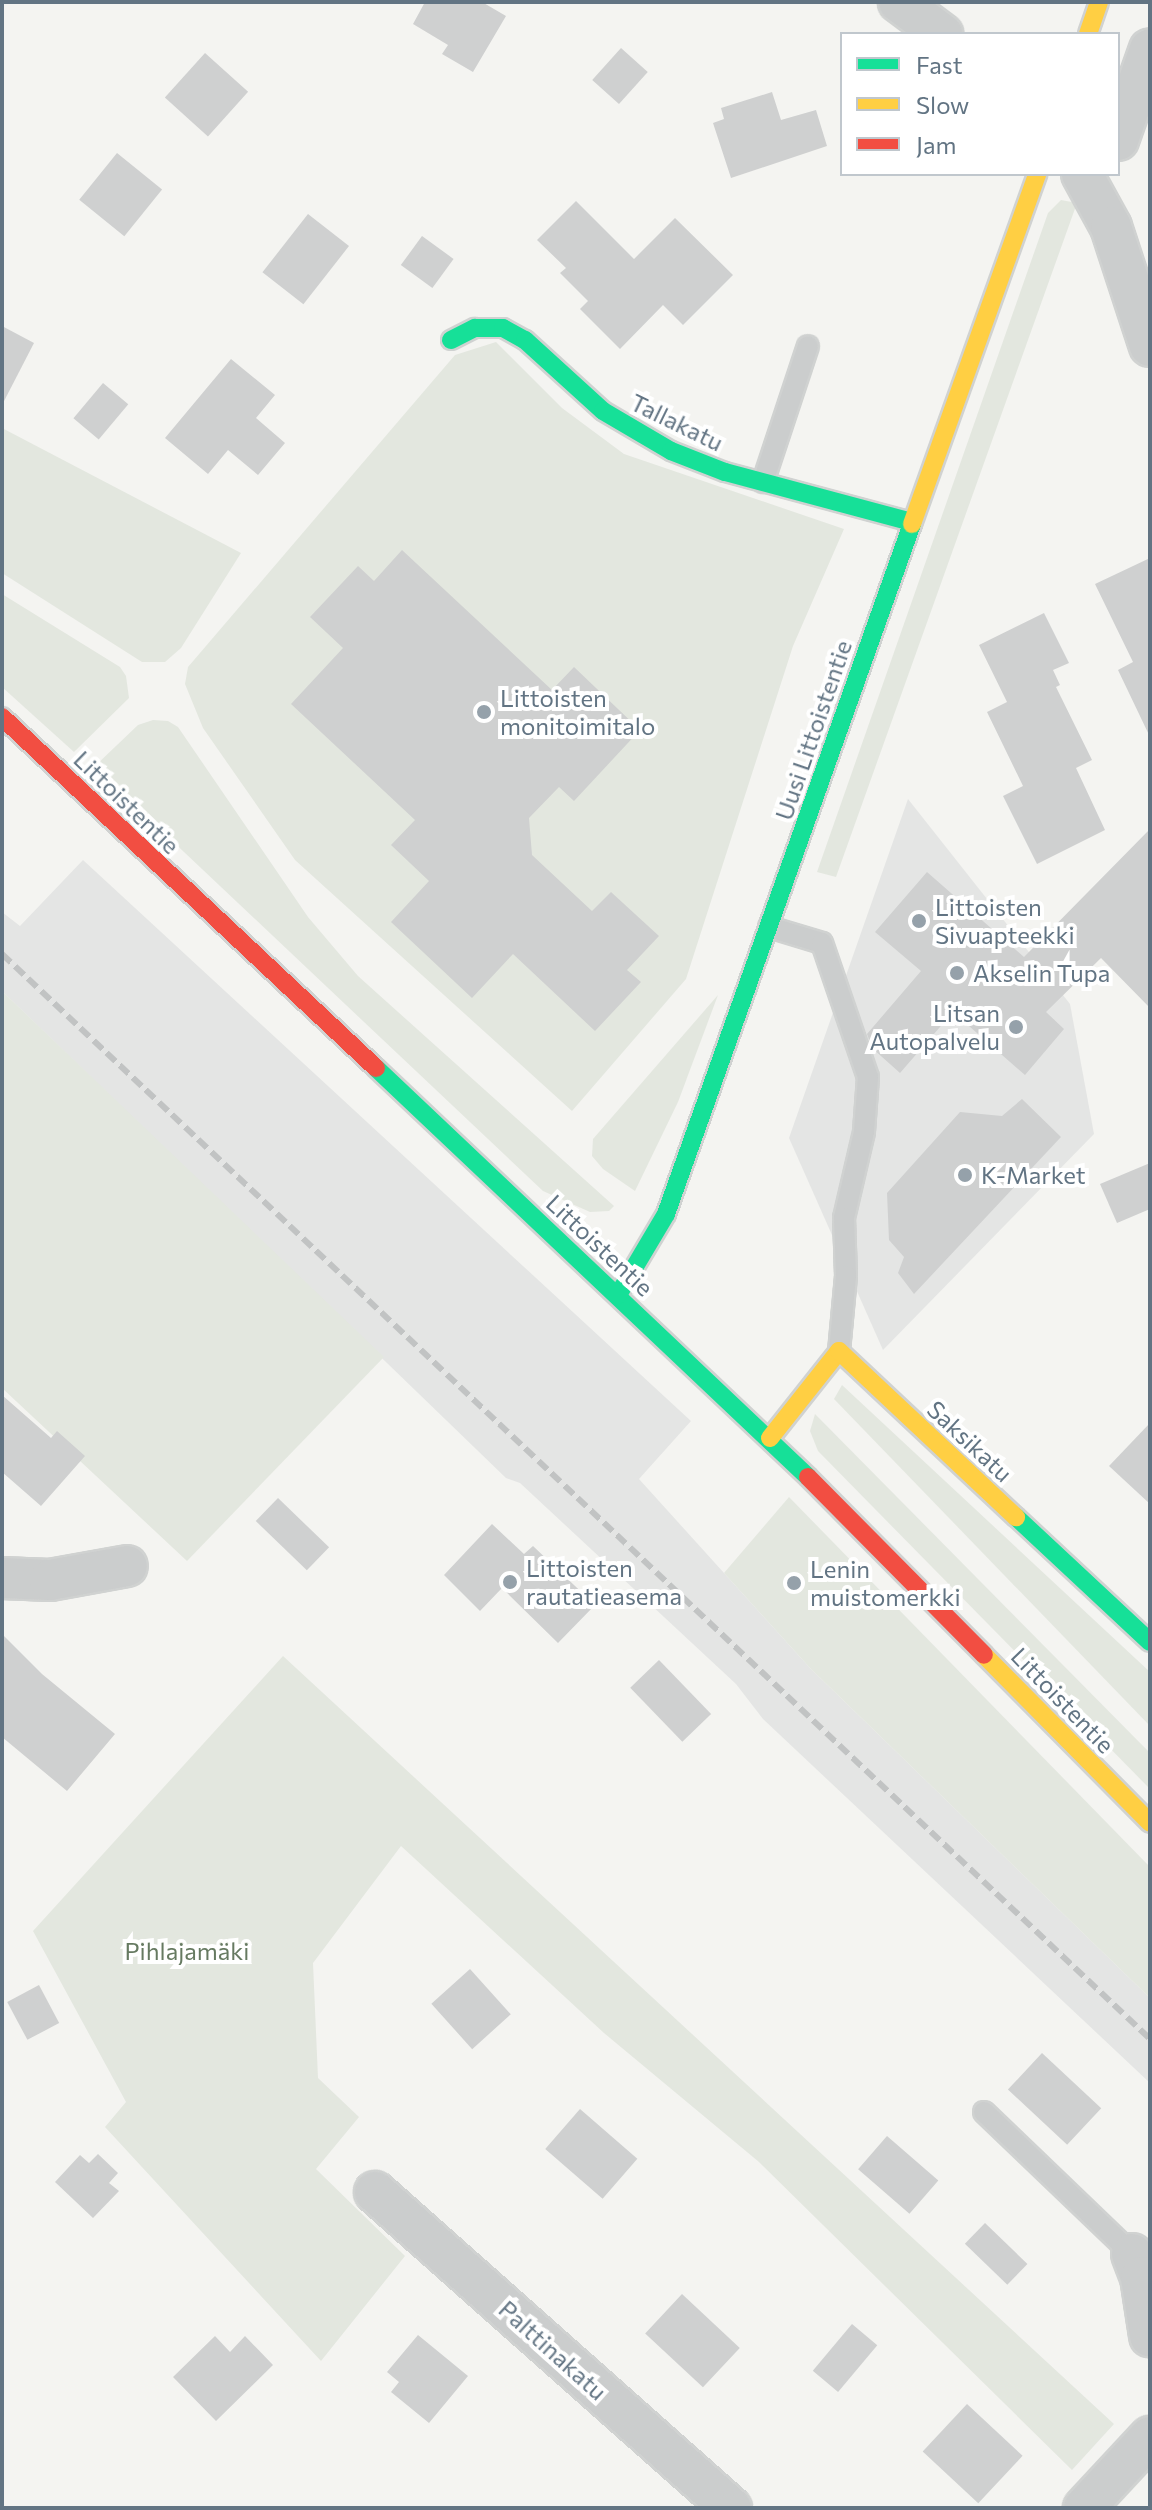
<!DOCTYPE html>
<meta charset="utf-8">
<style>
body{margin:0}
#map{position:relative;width:1152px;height:2510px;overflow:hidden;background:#f4f4f1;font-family:Commissioner,sans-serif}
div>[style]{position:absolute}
.built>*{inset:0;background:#e4e5e4}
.green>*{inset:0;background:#e3e7df}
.building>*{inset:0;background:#cfd0d0;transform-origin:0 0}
.roads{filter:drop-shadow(2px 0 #d0d2d1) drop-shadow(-2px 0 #d0d2d1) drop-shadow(0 2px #d0d2d1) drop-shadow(0 -2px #d0d2d1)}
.lane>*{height:20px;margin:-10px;padding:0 10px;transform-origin:10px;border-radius:10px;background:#cbcdcd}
.street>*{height:40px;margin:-20px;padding:0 20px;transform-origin:20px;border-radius:20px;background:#cbcdcd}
.fast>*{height:18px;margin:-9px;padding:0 9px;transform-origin:9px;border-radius:9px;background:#16e098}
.slow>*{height:18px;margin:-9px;padding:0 9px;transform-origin:9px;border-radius:9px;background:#ffcf43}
.jam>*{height:18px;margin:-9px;padding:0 9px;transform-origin:9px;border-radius:9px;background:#f24e42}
.rail>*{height:6px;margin-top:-3px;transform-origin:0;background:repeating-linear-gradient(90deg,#c1c3c3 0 12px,transparent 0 18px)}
.dots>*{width:22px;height:22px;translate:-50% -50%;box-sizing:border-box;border:4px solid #fff;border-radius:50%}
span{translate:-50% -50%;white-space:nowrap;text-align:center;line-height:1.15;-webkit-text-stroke:8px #fff;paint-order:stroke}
.street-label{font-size:24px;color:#627483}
.poi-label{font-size:24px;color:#627483}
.left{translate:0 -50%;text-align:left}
.right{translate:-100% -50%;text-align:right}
.park-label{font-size:24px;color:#667a61}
.frame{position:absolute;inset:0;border:4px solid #627483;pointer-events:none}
.legend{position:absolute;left:840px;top:32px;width:280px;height:144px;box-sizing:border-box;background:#fff;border:2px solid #c0c7cd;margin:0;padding:10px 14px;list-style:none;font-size:24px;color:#627483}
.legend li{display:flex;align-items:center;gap:16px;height:40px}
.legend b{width:40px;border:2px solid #c0c7cd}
</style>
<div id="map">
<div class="built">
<i style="clip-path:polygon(908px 799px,1070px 1004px,1094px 1134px,883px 1350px,789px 1138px)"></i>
<i style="clip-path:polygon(83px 860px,691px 1421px,639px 1479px,810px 1668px,1150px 1998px,1150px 2083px,763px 1719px,736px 1684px,520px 1483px,506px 1478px,2px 991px,2px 912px,20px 926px)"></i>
</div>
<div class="green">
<i style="clip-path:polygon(1061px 200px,1077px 203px,836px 877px,817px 872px,1048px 213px)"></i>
<i style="clip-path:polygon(496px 342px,562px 408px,624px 454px,844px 529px,793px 646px,686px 979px,572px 1111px,295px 860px,203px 728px,185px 684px,188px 667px,455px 355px)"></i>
<i style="clip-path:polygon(2px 428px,241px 553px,181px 648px,165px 662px,142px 662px,2px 573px)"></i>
<i style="clip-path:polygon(2px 594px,120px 667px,126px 676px,129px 698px,74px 752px,2px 687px)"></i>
<i style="clip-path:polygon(153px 720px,168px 721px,178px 727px,308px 917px,358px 976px,614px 1206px,609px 1211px,590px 1212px,543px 1191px,94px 767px,138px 725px)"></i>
<i style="clip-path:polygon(2px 991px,384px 1357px,187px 1561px,2px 1388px)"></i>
<i style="clip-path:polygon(718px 995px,678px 1102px,635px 1191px,603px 1169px,592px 1156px,593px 1139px)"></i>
<i style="clip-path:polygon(842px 1385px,1150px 1672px,1150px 1726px,834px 1399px)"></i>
<i style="clip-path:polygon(815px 1414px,1150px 1753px,1150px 1789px,818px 1451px,810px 1431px)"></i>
<i style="clip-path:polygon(789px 1497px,1150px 1867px,1150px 1998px,810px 1668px,724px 1573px)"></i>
<i style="clip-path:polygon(283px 1656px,1114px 2424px,1072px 2470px,759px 2162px,604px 2033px,401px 1846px,313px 1963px,318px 2078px,359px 2117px,316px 2169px,405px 2256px,321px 2361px,105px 2127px,126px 2102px,33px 1931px)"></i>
</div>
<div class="building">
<i style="clip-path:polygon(425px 2px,482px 2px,506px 16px,473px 72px,442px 54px,448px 45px,413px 24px)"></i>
<i style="left:621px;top:48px;width:36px;height:43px;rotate:42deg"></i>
<i style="left:205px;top:53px;width:58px;height:60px;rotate:42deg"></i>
<i style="clip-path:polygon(772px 92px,781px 120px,816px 110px,827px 146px,731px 178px,713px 123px,724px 119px,721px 108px)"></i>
<i style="left:117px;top:153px;width:58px;height:60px;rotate:39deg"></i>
<i style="clip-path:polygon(576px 201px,634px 259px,675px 218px,733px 275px,683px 325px,663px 305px,620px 349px,580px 309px,588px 301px,560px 273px,566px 268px,537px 240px)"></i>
<i style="left:308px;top:214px;width:52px;height:74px;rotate:38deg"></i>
<i style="left:422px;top:236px;width:39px;height:36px;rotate:36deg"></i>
<i style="clip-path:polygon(2px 326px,34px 343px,2px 405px)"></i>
<i style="clip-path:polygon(231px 359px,275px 395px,256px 418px,285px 443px,258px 475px,228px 450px,208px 474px,165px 438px)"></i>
<i style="left:103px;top:383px;width:33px;height:46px;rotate:40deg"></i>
<i style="clip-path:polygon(402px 550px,552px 690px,574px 667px,640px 730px,574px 801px,559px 787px,529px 818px,532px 855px,592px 911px,611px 892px,659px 936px,627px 970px,641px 982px,595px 1031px,513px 954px,472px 998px,391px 922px,429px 881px,391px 845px,415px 820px,291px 704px,343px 648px,310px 617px,358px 566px,374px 581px)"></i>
<i style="clip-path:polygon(1150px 558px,1150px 737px,1118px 670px,1133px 662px,1095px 584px)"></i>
<i style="clip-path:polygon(1044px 613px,1069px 663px,1053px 670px,1060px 685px,1056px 687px,1092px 760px,1076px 768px,1105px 830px,1037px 864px,1003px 796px,1023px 786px,987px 712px,1007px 702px,979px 645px)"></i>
<i style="clip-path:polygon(1150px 829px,1150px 1008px,1101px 958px,1046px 1012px,1064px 1029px,1025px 1075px,953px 1012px,900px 1073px,872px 1048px,867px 1034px,921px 971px,875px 932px,927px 872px,1024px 957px)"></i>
<i style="clip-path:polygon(1022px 1099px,1061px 1137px,914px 1294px,898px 1273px,904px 1257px,889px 1240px,887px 1193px,960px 1112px,1002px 1116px)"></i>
<i style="clip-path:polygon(1150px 1163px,1150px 1209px,1117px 1223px,1100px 1184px)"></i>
<i style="clip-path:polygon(2px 1395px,51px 1438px,57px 1431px,85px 1456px,41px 1506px,2px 1472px)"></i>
<i style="clip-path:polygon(1150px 1423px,1150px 1504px,1109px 1466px)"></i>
<i style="left:278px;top:1498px;width:71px;height:32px;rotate:44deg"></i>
<i style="clip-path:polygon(492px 1524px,524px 1554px,533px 1546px,595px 1605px,558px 1643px,502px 1588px,480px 1611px,444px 1575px)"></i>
<i style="clip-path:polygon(2px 1634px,42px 1674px,115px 1734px,67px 1791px,2px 1737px)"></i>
<i style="left:659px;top:1660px;width:75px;height:40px;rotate:46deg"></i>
<i style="left:470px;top:1969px;width:61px;height:52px;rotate:48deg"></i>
<i style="left:39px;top:1985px;width:43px;height:36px;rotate:62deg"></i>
<i style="left:1042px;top:2053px;width:81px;height:50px;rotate:43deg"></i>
<i style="left:580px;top:2109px;width:76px;height:53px;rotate:41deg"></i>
<i style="left:887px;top:2136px;width:68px;height:44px;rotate:41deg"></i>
<i style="clip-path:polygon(98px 2154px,118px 2173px,109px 2183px,119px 2191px,93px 2218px,55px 2182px,80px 2155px,89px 2163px)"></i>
<i style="left:985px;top:2223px;width:59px;height:29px;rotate:44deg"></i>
<i style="left:682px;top:2294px;width:79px;height:54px;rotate:43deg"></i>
<i style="left:852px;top:2324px;width:33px;height:61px;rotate:40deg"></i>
<i style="clip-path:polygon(418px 2335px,468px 2376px,429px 2423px,391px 2392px,399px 2382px,387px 2372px)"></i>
<i style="clip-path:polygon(215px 2336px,230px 2352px,245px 2336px,273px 2365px,216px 2421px,173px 2377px)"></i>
<i style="left:967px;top:2404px;width:76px;height:65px;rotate:43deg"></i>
</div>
<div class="roads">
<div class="lane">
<i style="left:763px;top:482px;width:143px;rotate:-71.7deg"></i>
<i style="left:769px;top:927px;width:55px;rotate:16.8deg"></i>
<i style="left:822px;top:943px;width:142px;rotate:71.1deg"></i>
<i style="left:868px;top:1077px;width:55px;rotate:94.2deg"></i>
<i style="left:864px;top:1132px;width:88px;rotate:103.1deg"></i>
<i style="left:844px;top:1218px;width:58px;rotate:88deg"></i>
<i style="left:846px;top:1276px;width:75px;rotate:95.3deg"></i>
<i style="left:984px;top:2112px;width:205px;rotate:43.8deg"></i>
</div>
<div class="street">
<i style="left:899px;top:2px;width:54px;rotate:36.7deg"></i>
<i style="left:1118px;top:140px;width:96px;rotate:-70.6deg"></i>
<i style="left:1082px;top:174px;width:60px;rotate:61.3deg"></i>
<i style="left:1111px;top:227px;width:125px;rotate:71.9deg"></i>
<i style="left:2px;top:1578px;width:48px;rotate:2.4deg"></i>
<i style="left:50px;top:1580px;width:78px;rotate:-10.3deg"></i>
<i style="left:375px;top:2192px;width:476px;rotate:41.6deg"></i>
<i style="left:1132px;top:2254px;width:25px;rotate:69deg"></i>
<i style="left:1141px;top:2277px;width:60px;rotate:81.3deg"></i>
<i style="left:1084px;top:2508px;width:97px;rotate:-47.1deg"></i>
</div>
<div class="fast">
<i style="left:451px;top:340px;width:27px;rotate:-27deg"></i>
<i style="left:475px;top:328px;width:28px"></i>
<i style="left:503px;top:328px;width:25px;rotate:29deg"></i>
<i style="left:525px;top:340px;width:105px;rotate:42.3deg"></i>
<i style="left:603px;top:411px;width:79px;rotate:30.5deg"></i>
<i style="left:671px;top:451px;width:58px;rotate:21.3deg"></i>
<i style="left:725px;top:472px;width:193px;rotate:15deg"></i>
<i style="left:376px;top:1068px;width:595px;rotate:43.43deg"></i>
<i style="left:618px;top:1295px;width:94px;rotate:-59.3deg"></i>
<i style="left:666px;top:1214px;width:733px;rotate:-70.38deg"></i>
<i style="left:1016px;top:1517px;width:183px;rotate:43deg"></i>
</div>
<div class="slow">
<i style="left:1088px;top:34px;width:34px;rotate:-71deg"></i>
<i style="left:912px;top:524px;width:372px;rotate:-70.3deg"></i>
<i style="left:770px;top:1438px;width:111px;rotate:-51.6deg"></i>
<i style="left:839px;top:1351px;width:243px;rotate:43.2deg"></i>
<i style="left:984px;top:1655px;width:236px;rotate:45.3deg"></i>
</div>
<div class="jam">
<i style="left:2px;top:717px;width:513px;rotate:43.18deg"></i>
<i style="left:808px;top:1477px;width:250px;rotate:45.3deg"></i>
</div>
</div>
<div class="rail">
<i style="left:2px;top:954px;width:1580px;rotate:43.38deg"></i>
</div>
<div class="dots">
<i style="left:484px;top:712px;background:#95a1aa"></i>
<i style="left:919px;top:921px;background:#95a1aa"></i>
<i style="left:957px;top:973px;background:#95a1aa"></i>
<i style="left:1016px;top:1027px;background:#95a1aa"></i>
<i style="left:965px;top:1175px;background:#95a1aa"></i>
<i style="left:510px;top:1582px;background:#95a1aa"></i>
<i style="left:794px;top:1583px;background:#95a1aa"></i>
</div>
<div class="street-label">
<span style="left:677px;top:422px;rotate:26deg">Tallakatu</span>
<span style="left:813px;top:730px;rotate:-71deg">Uusi Littoistentie</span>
<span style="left:127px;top:802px;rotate:44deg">Littoistentie</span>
<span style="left:600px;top:1245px;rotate:43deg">Littoistentie</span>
<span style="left:970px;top:1441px;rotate:43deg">Saksikatu</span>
<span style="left:1063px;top:1700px;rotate:46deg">Littoistentie</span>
<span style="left:553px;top:2350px;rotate:42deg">Palttinakatu</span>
</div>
<div class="poi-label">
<span class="left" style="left:500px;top:712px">Littoisten<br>monitoimitalo</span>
<span class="left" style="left:935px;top:921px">Littoisten<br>Sivuapteekki</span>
<span class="left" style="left:973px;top:973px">Akselin Tupa</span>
<span class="right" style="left:1000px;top:1027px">Litsan<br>Autopalvelu</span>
<span class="left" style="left:981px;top:1175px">K-Market</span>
<span class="left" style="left:526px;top:1582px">Littoisten<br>rautatieasema</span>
<span class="left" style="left:810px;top:1583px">Lenin<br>muistomerkki</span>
</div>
<div class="park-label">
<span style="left:187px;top:1951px">Pihlajamäki</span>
</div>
<div class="frame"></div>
<ul class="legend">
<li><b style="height:10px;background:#16e098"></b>Fast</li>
<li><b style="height:10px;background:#ffcf43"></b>Slow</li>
<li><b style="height:10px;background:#f24e42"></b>Jam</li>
</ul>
</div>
